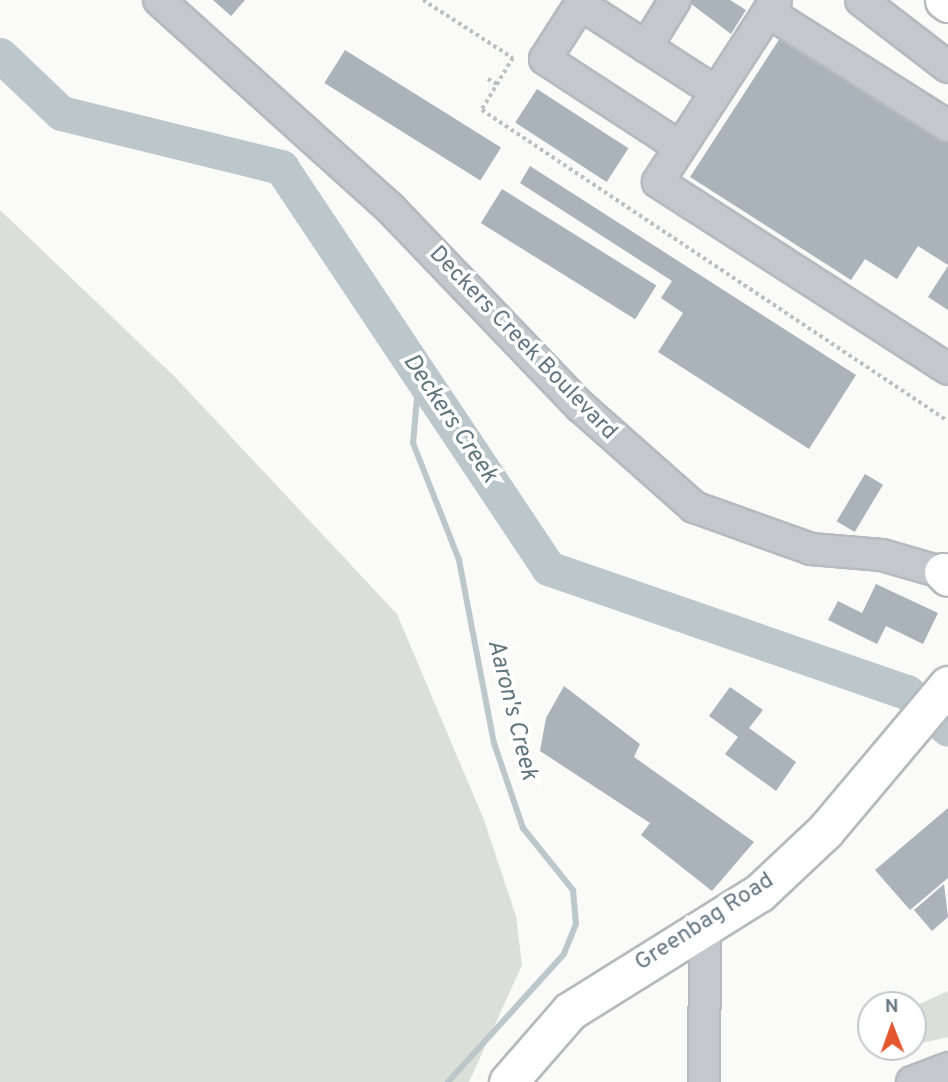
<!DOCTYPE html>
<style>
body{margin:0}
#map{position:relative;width:948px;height:1082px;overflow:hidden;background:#fafaf8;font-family:Overpass,sans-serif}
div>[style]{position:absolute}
.green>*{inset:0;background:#dadfd7}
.stream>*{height:6px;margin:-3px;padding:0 3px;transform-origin:3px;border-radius:3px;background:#bbc7cb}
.river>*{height:35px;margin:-17.5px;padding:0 17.5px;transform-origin:17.5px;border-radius:17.5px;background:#bbc7cb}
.building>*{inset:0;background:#aab3b9;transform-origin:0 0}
.path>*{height:3.5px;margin-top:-1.75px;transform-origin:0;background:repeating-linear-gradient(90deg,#bbbfc2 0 3.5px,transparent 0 7px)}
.roads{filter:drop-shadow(2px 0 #b5babe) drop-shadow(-2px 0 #b5babe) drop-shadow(0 2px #b5babe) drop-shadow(0 -2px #b5babe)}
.minor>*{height:30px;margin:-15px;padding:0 15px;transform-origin:15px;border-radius:15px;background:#c3c8cc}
.major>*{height:37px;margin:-18.5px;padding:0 18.5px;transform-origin:18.5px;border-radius:18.5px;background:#fff}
span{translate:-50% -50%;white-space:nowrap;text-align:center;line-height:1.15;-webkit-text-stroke:7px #fff;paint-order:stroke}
.street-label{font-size:23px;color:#657683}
.water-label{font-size:24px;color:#60757c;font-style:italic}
.north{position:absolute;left:857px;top:991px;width:70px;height:70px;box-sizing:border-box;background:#fff;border:2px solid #c1c8cd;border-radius:50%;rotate:359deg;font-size:19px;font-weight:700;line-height:28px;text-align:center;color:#657683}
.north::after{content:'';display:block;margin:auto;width:24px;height:32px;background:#e4572e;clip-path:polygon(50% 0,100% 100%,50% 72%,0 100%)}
</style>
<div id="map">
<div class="green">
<i style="clip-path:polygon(0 210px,176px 378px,397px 614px,484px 820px,516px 916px,522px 965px,469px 1082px,0 1082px)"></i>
<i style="clip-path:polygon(948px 991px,948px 1037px,913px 1045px,913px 1007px)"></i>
</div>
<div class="stream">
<i style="left:419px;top:375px;width:68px;rotate:95deg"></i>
<i style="left:413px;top:443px;width:126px;rotate:68.5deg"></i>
<i style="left:459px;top:560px;width:186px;rotate:79.2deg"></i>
<i style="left:494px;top:743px;width:90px;rotate:71.2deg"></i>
<i style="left:523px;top:828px;width:80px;rotate:51.1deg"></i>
<i style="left:573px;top:890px;width:34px;rotate:85deg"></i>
<i style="left:576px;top:924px;width:32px;rotate:112deg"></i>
<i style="left:564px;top:954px;width:173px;rotate:132.2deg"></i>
</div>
<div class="river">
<i style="left:0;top:55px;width:84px;rotate:43.6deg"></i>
<i style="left:61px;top:113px;width:227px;rotate:13.8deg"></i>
<i style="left:281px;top:167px;width:482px;rotate:56.3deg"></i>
<i style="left:548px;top:568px;width:380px;rotate:19.1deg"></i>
<i style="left:907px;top:692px;width:55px;rotate:42.1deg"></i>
</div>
<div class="building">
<i style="clip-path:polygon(213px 0,245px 0,231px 16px)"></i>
<i style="clip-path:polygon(686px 0,730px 0,746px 10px,731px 34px)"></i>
<i style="clip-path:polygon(782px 35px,948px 141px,948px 265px,918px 246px,897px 279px,865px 259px,851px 280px,690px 177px)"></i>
<i style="left:345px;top:50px;width:184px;height:39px;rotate:32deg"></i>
<i style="left:537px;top:89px;width:109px;height:40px;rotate:33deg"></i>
<i style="clip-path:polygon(530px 166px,856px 375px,809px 449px,658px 352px,683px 313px,661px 298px,672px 281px,520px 183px)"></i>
<i style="left:502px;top:189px;width:182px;height:40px;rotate:32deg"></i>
<i style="clip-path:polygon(948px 266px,948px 310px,928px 297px)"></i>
<i style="left:865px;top:474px;width:21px;height:55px;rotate:31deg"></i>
<i style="clip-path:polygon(876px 584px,938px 613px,923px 644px,886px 626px,877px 644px,828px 620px,838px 601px,862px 613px)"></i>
<i style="clip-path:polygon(564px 686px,640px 744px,634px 757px,754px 842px,712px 891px,641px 835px,650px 823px,540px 751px,546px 718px)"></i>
<i style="clip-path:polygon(730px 687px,763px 710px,749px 728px,796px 762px,776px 791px,725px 754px,738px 737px,709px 716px)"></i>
<i style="clip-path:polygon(948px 808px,948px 878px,910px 910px,875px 870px)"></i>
<i style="clip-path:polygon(944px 884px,948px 917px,932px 931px,914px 910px)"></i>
</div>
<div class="path">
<i style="left:423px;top:0;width:107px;rotate:32.8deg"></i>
<i style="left:513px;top:58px;width:61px;rotate:120.8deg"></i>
<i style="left:482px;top:110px;width:560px;rotate:33.72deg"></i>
<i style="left:488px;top:79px;width:10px;rotate:29deg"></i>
</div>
<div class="roads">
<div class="minor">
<i style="left:159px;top:0;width:311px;rotate:42deg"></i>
<i style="left:390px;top:208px;width:276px;rotate:46.2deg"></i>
<i style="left:581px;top:407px;width:151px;rotate:41.5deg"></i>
<i style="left:694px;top:507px;width:124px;rotate:19.7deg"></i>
<i style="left:811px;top:549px;width:71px;rotate:4.8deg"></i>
<i style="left:882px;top:555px;width:69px;rotate:16.1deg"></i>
<i style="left:583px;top:0;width:70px;rotate:122.8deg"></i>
<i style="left:545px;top:59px;width:161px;rotate:33.1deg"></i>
<i style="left:776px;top:0;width:217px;rotate:123deg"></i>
<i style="left:658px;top:182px;width:345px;rotate:32.8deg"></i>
<i style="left:861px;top:0;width:110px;rotate:37.6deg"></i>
<i style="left:580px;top:4px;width:162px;rotate:32.9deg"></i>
<i style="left:768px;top:12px;width:213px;rotate:32.3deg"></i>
<i style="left:646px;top:47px;width:55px;rotate:-58.3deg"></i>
<i style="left:704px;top:1082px;width:153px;rotate:-89.6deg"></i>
<i style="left:912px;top:1082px;width:39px;rotate:-21deg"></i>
</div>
<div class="major">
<i style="left:944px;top:0;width:5px;rotate:37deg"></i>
<i style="left:943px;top:572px;width:7px;rotate:45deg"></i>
<i style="left:508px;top:1082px;width:94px;rotate:-48.9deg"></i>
<i style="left:570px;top:1011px;width:223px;rotate:-32deg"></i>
<i style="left:759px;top:893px;width:91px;rotate:-43.2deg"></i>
<i style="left:825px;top:831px;width:191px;rotate:-49.9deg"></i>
</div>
</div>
<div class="street-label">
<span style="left:522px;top:344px;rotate:46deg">Deckers Creek Boulevard</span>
<span style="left:705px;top:923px;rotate:-33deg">Greenbag Road</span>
</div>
<div class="water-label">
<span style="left:449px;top:419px;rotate:56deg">Deckers Creek</span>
<span style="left:511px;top:710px;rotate:76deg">Aaron's Creek</span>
</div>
<div class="north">N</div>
</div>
